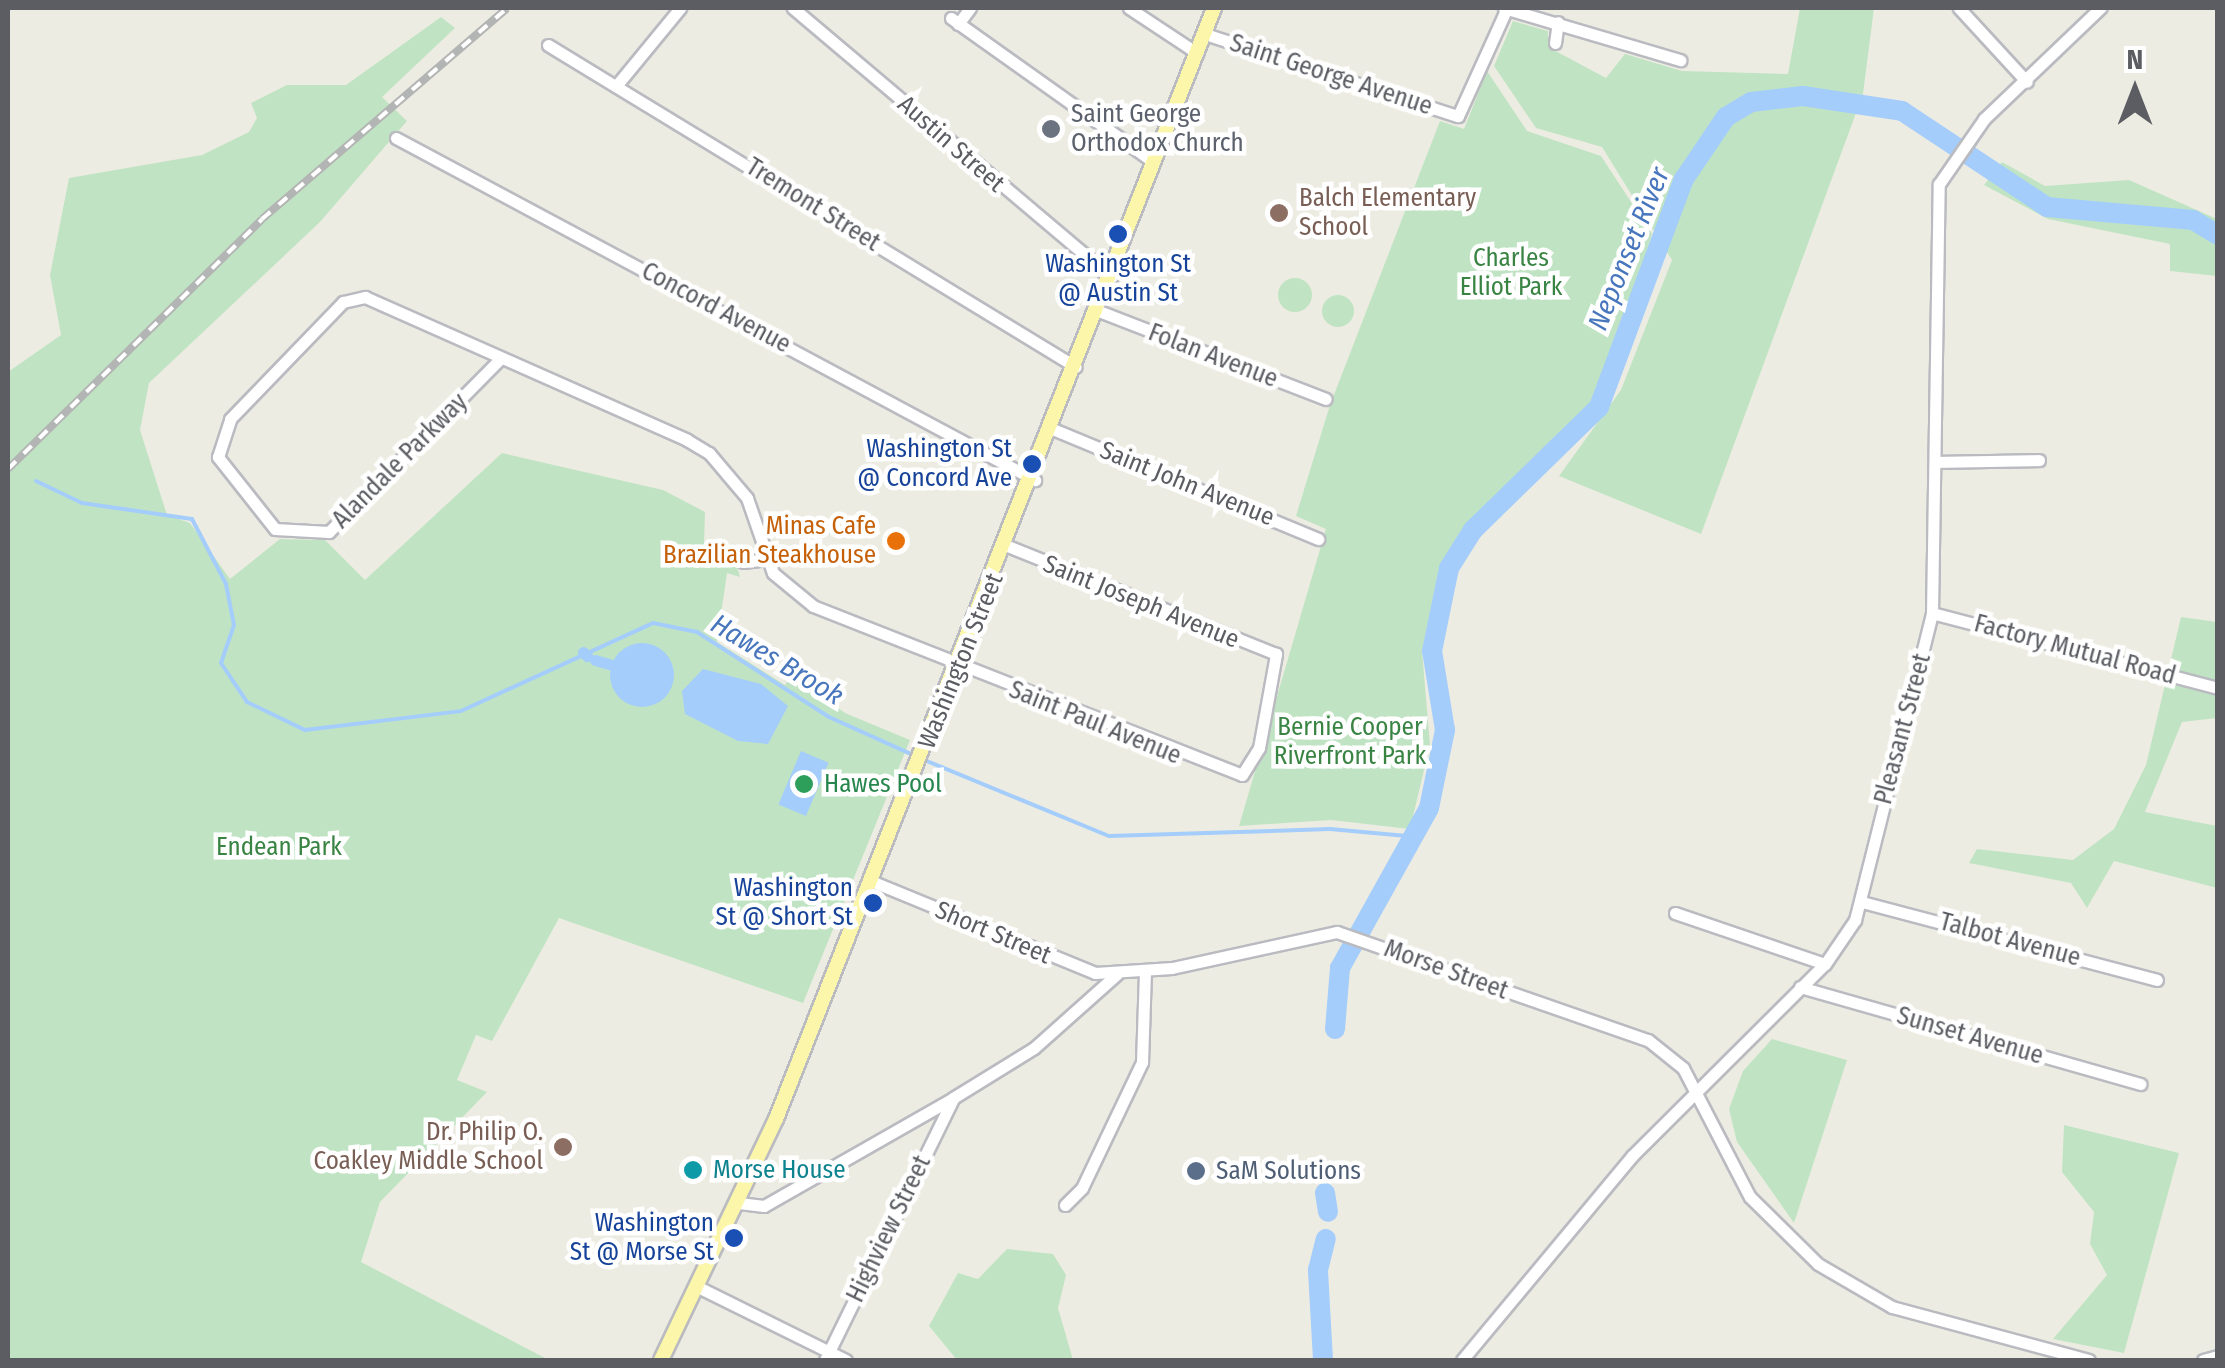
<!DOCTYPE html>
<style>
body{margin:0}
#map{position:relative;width:2225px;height:1368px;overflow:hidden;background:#edece2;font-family:"Fira Sans Condensed",sans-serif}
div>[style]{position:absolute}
.green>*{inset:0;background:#c0e4c3}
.round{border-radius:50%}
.water>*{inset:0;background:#a4cdfb;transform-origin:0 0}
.stream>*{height:4px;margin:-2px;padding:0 2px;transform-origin:2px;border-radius:2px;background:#a4cdfb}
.canal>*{height:11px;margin:-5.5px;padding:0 5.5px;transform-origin:5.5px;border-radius:5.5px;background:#a4cdfb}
.river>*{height:20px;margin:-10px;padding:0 10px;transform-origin:10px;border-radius:10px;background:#a4cdfb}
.roads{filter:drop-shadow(2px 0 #babbc1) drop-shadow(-2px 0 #babbc1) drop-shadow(0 2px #babbc1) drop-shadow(0 -2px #babbc1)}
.minor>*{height:11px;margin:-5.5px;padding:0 5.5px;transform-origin:5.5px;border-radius:5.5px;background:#fff}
.major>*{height:14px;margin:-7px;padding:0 7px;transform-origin:7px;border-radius:7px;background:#fbf6a9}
.rail>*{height:8px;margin-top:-4px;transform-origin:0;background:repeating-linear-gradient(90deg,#fff 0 11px,#b3b4b4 0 22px);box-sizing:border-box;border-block:2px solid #b3b4b4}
.dots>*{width:28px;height:28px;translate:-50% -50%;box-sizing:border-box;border:5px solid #fff;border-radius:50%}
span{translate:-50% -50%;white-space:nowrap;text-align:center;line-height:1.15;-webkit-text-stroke:9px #fff;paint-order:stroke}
.street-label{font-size:25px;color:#5b5d63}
.worship-label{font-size:25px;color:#5b616d}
.left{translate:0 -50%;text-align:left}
.education-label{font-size:25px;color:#785e54}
.right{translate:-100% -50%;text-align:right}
.park-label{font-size:25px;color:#398443}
.transit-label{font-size:25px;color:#164399}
.food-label{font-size:25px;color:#c56008}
.leisure-label{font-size:25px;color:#27864d}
.culture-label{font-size:25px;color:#0d838f}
.service-label{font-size:25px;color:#4e5e75}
.water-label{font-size:28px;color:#4876bd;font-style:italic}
.frame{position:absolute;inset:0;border:10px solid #5b5d63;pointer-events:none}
.north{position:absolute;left:2085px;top:40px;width:100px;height:100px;-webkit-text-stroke:8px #fff;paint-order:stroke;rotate:0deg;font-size:28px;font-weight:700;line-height:40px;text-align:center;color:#5b5d63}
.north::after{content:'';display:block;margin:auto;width:35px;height:45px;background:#5b5d63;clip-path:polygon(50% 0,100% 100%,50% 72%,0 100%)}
</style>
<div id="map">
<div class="green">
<i style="clip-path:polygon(1800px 8px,1874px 8px,1863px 94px,1701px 534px,1559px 476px,1621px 390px,1672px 260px,1602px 147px,1536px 128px,1494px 66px,1513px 21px,1548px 31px,1548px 47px,1606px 78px,1625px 54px,1682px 71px,1788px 74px)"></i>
<i style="clip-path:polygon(441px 17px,455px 28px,382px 97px,407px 121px,320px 222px,149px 383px,140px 430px,167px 515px,190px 523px,230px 579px,280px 539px,325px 540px,365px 580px,502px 453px,663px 490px,705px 512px,704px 545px,733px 553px,740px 577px,727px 573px,717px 642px,785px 685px,791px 675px,845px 713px,910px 740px,803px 1003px,559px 918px,492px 1041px,476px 1035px,457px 1080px,487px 1092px,380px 1202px,361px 1262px,549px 1360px,8px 1360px,8px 372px,61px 335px,50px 275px,69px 178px,202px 155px,249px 132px,257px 118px,251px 103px,287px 85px,346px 85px)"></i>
<i style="clip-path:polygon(1487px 71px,1527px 131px,1601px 156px,1652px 234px,1626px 318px,1596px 404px,1527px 479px,1464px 529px,1439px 569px,1422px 651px,1430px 745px,1410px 829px,1331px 820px,1239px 826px,1326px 529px,1296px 516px,1330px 405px,1440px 121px,1464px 129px)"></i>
<i style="clip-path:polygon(2002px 162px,2045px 186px,2129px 180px,2217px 219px,2217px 276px,2170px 271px,2170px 244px,2048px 219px,1984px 185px)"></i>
<i class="round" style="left:1278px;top:278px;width:34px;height:34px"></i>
<i class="round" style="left:1322px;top:295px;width:32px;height:32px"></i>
<i style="clip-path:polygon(2181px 617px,2217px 622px,2217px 718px,2182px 722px,2145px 812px,2217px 826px,2217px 888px,2114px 861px,2087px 908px,2071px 883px,1969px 863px,1977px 849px,2073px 860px,2114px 829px,2146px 765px)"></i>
<i style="clip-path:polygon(1772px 1039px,1847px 1060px,1794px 1223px,1737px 1142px,1729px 1109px,1743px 1071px)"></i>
<i style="clip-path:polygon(2064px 1125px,2179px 1153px,2124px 1353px,2053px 1339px,2107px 1275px,2090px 1244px,2094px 1212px,2062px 1172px)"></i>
<i style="clip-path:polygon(1007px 1249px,1053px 1254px,1066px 1275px,1058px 1308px,1073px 1360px,957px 1360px,929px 1326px,958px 1273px,978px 1279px)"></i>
</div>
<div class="water">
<i class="round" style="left:610px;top:643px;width:64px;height:64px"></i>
<i style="clip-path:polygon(703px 669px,761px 684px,788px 706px,768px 744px,738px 741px,685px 714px,682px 691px)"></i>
<i style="left:801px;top:751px;width:30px;height:58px;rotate:23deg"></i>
</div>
<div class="stream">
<i style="left:36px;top:481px;width:51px;rotate:25.6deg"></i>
<i style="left:82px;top:503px;width:111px;rotate:8.3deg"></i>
<i style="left:192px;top:519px;width:73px;rotate:62.4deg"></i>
<i style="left:226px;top:584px;width:42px;rotate:79deg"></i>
<i style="left:234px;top:625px;width:40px;rotate:108.9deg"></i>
<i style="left:221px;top:663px;width:47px;rotate:56.3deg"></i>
<i style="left:247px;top:702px;width:64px;rotate:25.8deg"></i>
<i style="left:305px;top:730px;width:157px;rotate:-6.9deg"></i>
<i style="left:461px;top:711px;width:211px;rotate:-24.6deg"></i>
<i style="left:653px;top:623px;width:45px;rotate:11.6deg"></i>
<i style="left:697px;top:632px;width:157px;rotate:32.8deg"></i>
<i style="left:829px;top:717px;width:92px;rotate:24.3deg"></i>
<i style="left:922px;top:759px;width:202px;rotate:22.4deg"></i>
<i style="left:1109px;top:836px;width:221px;rotate:-1.8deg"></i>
<i style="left:1330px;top:829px;width:88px;rotate:5.2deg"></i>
</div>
<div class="canal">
<i style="left:583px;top:652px;width:6px;rotate:45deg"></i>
<i style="left:595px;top:660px;width:26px;rotate:16deg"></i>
</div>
<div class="river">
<i style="left:1335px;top:1029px;width:61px;rotate:-85.3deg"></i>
<i style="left:1340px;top:968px;width:183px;rotate:-60.9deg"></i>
<i style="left:1429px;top:808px;width:80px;rotate:-78.4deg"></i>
<i style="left:1445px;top:730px;width:80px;rotate:-99.3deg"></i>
<i style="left:1432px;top:651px;width:85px;rotate:-78.4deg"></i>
<i style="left:1449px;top:568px;width:45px;rotate:-57.7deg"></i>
<i style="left:1473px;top:530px;width:176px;rotate:-44.3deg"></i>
<i style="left:1599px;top:407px;width:243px;rotate:-69.6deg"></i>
<i style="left:1684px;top:179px;width:75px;rotate:-55.9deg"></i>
<i style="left:1726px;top:117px;width:29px;rotate:-31deg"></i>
<i style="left:1751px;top:102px;width:52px;rotate:-6.6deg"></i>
<i style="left:1803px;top:96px;width:100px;rotate:8.6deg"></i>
<i style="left:1902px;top:111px;width:174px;rotate:33.5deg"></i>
<i style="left:2047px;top:207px;width:147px;rotate:5.1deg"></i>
<i style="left:2193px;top:220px;width:29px;rotate:31deg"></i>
<i style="left:1325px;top:1193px;width:19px;rotate:81deg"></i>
<i style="left:1323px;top:1360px;width:90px;rotate:-93.2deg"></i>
<i style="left:1318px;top:1270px;width:32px;rotate:-76deg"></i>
</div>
<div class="roads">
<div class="minor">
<i style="left:793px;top:8px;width:417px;rotate:40.2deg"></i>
<i style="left:1129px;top:8px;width:82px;rotate:33.5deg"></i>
<i style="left:1504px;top:8px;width:184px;rotate:16.5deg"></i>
<i style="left:1959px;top:8px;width:100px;rotate:47.4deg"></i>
<i style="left:951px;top:18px;width:249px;rotate:35.4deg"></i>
<i style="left:958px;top:24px;width:20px;rotate:-53deg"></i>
<i style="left:1205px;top:34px;width:266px;rotate:18deg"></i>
<i style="left:1458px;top:116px;width:119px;rotate:-65.6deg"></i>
<i style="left:1555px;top:43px;width:21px;rotate:-82deg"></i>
<i style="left:548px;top:45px;width:618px;rotate:31.38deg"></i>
<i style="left:616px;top:86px;width:101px;rotate:-50.6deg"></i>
<i style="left:396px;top:138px;width:725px;rotate:28.16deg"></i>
<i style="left:1099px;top:311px;width:243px;rotate:21.2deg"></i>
<i style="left:501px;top:358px;width:245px;rotate:134.7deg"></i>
<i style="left:329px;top:532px;width:54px;rotate:-176.8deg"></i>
<i style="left:275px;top:529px;width:92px;rotate:-128.4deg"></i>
<i style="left:218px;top:457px;width:40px;rotate:-72deg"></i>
<i style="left:230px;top:419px;width:163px;rotate:-46deg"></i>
<i style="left:343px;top:302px;width:23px;rotate:-13deg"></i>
<i style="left:365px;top:297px;width:352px;rotate:23.9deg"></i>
<i style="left:687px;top:440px;width:26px;rotate:31deg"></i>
<i style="left:709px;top:453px;width:59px;rotate:49.8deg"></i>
<i style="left:747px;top:498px;width:79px;rotate:70.9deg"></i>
<i style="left:773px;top:573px;width:52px;rotate:39.5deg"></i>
<i style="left:813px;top:606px;width:461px;rotate:21.5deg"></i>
<i style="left:1242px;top:775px;width:32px;rotate:-58deg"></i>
<i style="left:1259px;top:748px;width:96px;rotate:-79.7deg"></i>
<i style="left:1276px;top:654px;width:289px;rotate:-158.1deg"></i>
<i style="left:1055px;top:430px;width:285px;rotate:22.5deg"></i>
<i style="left:1939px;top:462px;width:100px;rotate:-1.1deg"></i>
<i style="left:743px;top:562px;width:23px;rotate:-7deg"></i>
<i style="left:1932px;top:613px;width:296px;rotate:14.7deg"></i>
<i style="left:871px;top:881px;width:242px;rotate:22.3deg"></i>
<i style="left:1095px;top:973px;width:77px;rotate:-3.7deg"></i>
<i style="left:1172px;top:968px;width:169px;rotate:-12.3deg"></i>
<i style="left:1337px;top:932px;width:329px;rotate:19.2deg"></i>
<i style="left:1648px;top:1040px;width:45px;rotate:38.7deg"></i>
<i style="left:1683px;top:1068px;width:145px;rotate:62.6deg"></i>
<i style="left:1750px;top:1197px;width:95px;rotate:44.6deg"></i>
<i style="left:1818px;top:1264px;width:86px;rotate:30.2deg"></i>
<i style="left:1892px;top:1307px;width:204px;rotate:15.1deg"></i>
<i style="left:1862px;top:902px;width:305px;rotate:14.8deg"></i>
<i style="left:1675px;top:913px;width:158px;rotate:18.8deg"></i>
<i style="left:1800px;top:987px;width:354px;rotate:15.9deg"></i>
<i style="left:739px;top:1203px;width:25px;rotate:7deg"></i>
<i style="left:764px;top:1206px;width:218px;rotate:-29.7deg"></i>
<i style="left:953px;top:1098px;width:95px;rotate:-31.7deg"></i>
<i style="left:1034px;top:1048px;width:111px;rotate:-41.7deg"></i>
<i style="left:1065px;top:1205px;width:24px;rotate:-45deg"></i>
<i style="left:1082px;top:1188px;width:140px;rotate:-64.5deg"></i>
<i style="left:1142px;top:1062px;width:90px;rotate:-88.1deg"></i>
<i style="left:698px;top:1287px;width:165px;rotate:26.3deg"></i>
<i style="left:825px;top:1360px;width:291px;rotate:-63.9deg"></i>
<i style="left:1462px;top:1360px;width:266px;rotate:-50.2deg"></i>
<i style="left:1632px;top:1156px;width:272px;rotate:-44.9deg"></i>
<i style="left:1825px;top:964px;width:53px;rotate:-55.7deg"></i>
<i style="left:1855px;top:920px;width:317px;rotate:-75.9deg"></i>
<i style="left:1932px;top:613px;width:429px;rotate:-89.1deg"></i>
<i style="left:1939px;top:184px;width:79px;rotate:-55.3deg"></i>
<i style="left:1984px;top:119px;width:161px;rotate:-43.7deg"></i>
<i style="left:2203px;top:1360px;width:16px;rotate:-15deg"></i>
</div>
<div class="major">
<i style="left:661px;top:1360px;width:267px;rotate:-64.5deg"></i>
<i style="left:776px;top:1119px;width:1194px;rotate:-68.48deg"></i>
</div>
</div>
<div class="rail">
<i style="left:8px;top:469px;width:356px;rotate:-44.5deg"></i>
<i style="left:262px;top:219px;width:323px;rotate:-40.7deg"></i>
</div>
<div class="dots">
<i style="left:1051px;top:129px;background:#6b7280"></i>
<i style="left:1279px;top:213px;background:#8d6e63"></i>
<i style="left:1118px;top:234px;background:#1a4fb4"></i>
<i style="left:1032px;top:464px;background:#1a4fb4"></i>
<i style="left:896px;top:541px;background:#e8710a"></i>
<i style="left:804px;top:784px;background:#2e9e5b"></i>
<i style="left:873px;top:903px;background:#1a4fb4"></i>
<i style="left:563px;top:1147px;background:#8d6e63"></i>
<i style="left:693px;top:1170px;background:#0f9aa8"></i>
<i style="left:1196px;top:1171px;background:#5c6f8a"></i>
<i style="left:734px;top:1238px;background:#1a4fb4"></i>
</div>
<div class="street-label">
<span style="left:1331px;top:75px;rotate:18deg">Saint George Avenue</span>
<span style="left:951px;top:144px;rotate:41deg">Austin Street</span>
<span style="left:813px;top:205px;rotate:32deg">Tremont Street</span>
<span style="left:716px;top:308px;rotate:28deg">Concord Avenue</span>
<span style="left:1213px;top:356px;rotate:21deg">Folan Avenue</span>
<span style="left:400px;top:461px;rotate:-45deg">Alandale Parkway</span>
<span style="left:1187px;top:484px;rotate:22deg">Saint John Avenue</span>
<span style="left:1141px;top:602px;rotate:22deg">Saint Joseph Avenue</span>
<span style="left:2075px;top:650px;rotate:15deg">Factory Mutual Road</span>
<span style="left:961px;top:661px;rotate:-68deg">Washington Street</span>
<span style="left:1095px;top:723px;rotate:22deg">Saint Paul Avenue</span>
<span style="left:1903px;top:729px;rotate:-75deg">Pleasant Street</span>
<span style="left:993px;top:933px;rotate:23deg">Short Street</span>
<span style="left:2010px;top:940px;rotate:15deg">Talbot Avenue</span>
<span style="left:1446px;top:970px;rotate:20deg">Morse Street</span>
<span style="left:1970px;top:1036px;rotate:16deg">Sunset Avenue</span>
<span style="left:889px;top:1229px;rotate:-64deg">Highview Street</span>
</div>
<div class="worship-label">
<span class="left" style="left:1071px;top:129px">Saint George<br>Orthodox Church</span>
</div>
<div class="education-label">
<span class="left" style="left:1299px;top:213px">Balch Elementary<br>School</span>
<span class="right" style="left:543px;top:1147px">Dr. Philip O.<br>Coakley Middle School</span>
</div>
<div class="park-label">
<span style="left:1511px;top:273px">Charles<br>Elliot Park</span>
<span style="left:1350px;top:742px">Bernie Cooper<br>Riverfront Park</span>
<span style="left:279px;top:847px">Endean Park</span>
</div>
<div class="transit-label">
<span style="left:1118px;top:279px">Washington St<br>@ Austin St</span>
<span class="right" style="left:1012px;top:464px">Washington St<br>@ Concord Ave</span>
<span class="right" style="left:853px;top:903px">Washington<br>St @ Short St</span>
<span class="right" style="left:714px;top:1238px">Washington<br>St @ Morse St</span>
</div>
<div class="food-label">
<span class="right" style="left:876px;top:541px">Minas Cafe<br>Brazilian Steakhouse</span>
</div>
<div class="leisure-label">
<span class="left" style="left:824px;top:784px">Hawes Pool</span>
</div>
<div class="culture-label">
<span class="left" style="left:713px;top:1170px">Morse House</span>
</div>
<div class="service-label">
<span class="left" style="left:1216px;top:1171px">SaM Solutions</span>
</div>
<div class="water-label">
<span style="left:1629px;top:249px;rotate:-68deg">Neponset River</span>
<span style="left:777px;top:660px;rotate:31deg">Hawes Brook</span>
</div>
<div class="frame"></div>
<div class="north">N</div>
</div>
